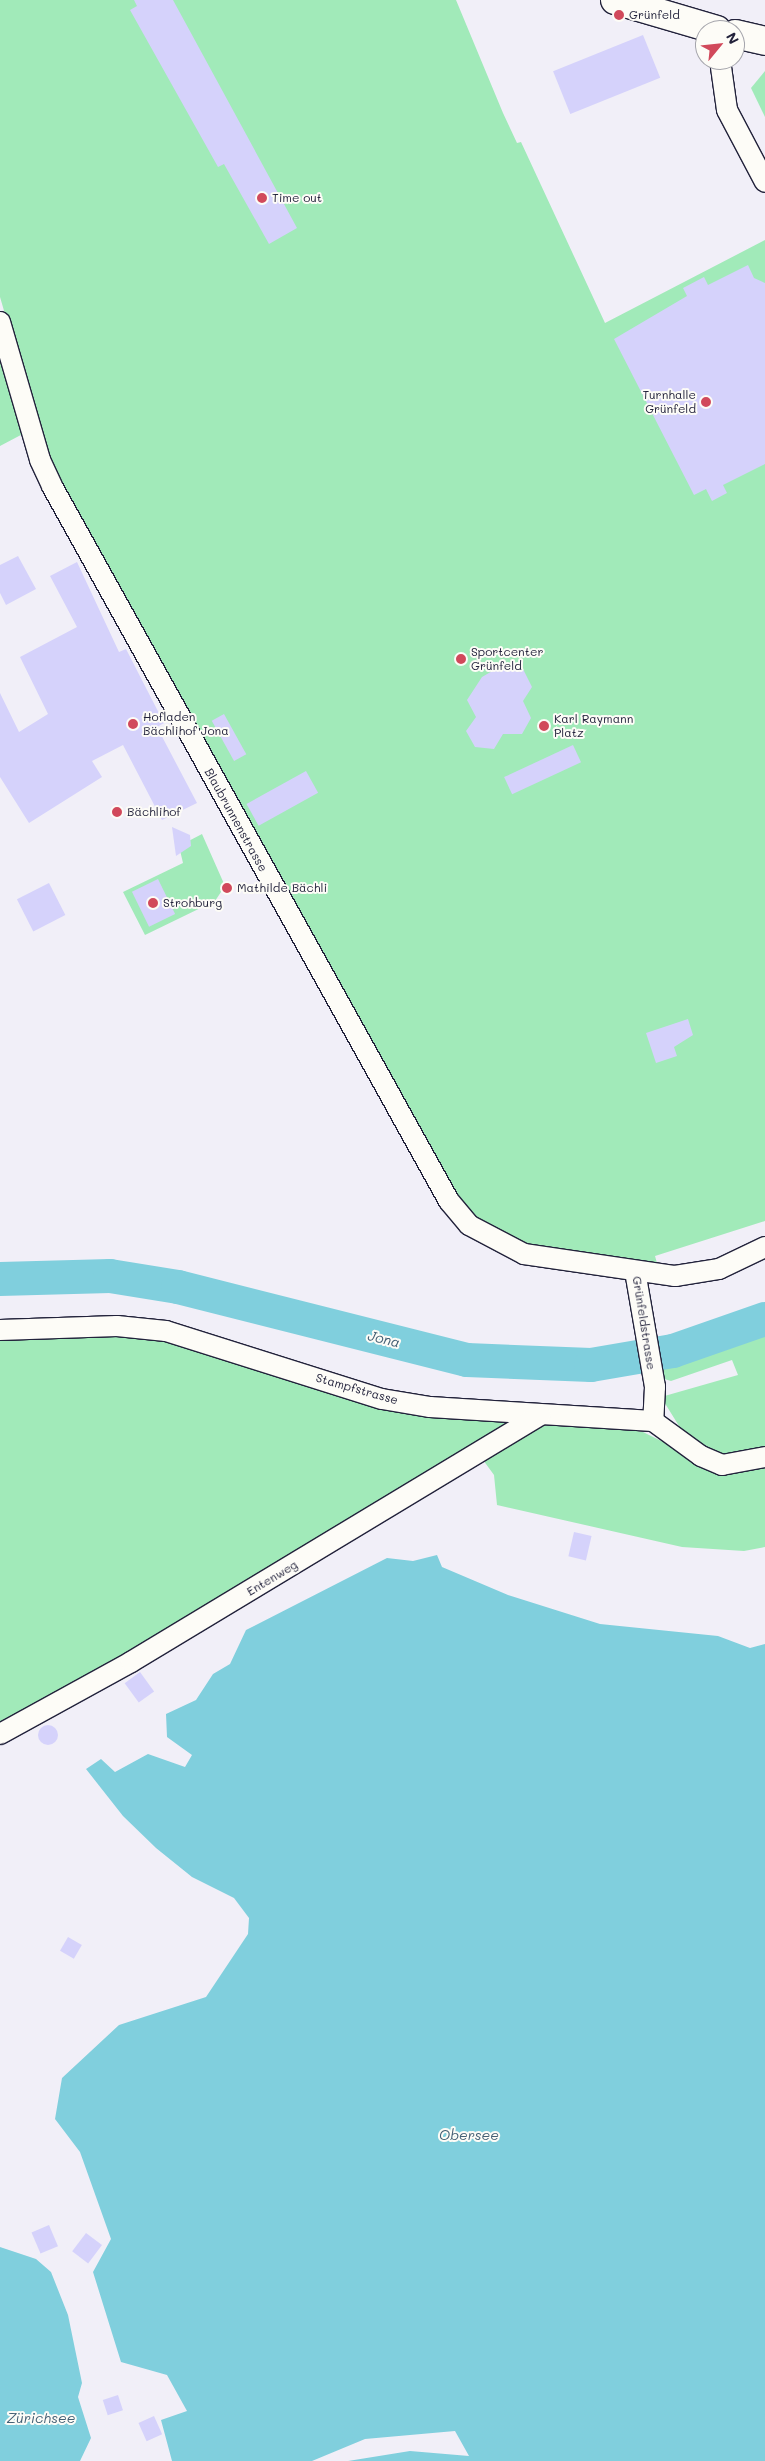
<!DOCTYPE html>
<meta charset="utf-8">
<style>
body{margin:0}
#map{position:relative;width:765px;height:2461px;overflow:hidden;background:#f1eff8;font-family:Mali,sans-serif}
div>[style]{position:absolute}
.green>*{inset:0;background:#a1eab9}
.water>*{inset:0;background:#80cfdd}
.river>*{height:34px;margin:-17px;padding:0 17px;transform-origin:17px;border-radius:17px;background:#80cfdd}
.building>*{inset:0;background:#d5d2fb;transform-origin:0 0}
.round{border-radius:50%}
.roads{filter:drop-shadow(1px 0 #22223b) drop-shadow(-1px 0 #22223b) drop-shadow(0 1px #22223b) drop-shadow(0 -1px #22223b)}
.street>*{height:20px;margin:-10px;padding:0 10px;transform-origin:10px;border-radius:10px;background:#fdfcf7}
.secondary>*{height:28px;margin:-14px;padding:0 14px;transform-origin:14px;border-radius:14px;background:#fdfcf7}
.dots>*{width:14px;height:14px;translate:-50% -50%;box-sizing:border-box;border:2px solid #fdfcf7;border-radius:50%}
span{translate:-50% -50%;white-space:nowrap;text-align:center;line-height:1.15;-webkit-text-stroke:4px #fdfcf7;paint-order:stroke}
.poi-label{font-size:12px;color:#22223b}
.left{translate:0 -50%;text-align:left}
.right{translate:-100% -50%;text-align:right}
.street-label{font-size:12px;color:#22223b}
.water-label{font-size:14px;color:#435f74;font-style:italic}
.north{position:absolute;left:695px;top:20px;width:50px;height:50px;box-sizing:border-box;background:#fdfcf7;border:1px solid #a5a5ac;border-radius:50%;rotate:62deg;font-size:14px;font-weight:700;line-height:20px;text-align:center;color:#22223b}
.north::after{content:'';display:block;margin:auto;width:18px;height:22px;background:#d1495b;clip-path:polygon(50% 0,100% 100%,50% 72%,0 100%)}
</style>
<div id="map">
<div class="green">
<i style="clip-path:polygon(0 0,456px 0,503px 113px,517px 143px,521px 142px,605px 323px,765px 240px,765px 1221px,655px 1256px,659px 1270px,635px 1260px,541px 1250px,510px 1241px,466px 1209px,447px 1180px,64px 490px,36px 427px,0 446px,0 345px,26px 386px,0 297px)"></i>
<i style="clip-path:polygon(765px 71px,765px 117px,751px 88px)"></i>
<i style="clip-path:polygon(202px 834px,225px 886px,215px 901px,145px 935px,123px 892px,183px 863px,179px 846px)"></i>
<i style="clip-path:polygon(765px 1329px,765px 1449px,730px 1458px,715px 1453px,684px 1434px,661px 1397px,738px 1375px,732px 1360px,671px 1381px,661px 1378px,658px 1370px)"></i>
<i style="clip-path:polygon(0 1336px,153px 1337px,276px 1373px,643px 1432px,728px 1474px,765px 1466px,765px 1547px,744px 1551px,682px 1547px,497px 1505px,494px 1475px,478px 1453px,0 1734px)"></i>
</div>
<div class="water">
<i style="clip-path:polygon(437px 1555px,442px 1567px,508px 1595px,600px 1624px,718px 1636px,750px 1648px,765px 1644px,765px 2461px,348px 2461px,410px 2451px,469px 2456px,455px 2431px,365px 2439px,312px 2461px,172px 2461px,161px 2420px,187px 2411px,167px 2375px,121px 2362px,93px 2272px,111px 2239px,80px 2152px,55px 2119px,62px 2078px,119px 2025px,206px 1997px,248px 1934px,249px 1918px,234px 1898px,192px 1877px,156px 1848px,123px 1816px,86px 1769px,101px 1759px,115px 1772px,148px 1754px,185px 1767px,192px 1755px,167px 1737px,166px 1714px,196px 1700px,213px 1674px,230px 1664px,246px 1630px,387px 1558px,413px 1561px)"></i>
<i style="clip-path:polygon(0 2247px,36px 2259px,51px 2272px,68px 2315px,82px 2383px,78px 2397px,91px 2438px,80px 2461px,0 2461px)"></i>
</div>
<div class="river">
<i style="left:0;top:1279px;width:110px;rotate:-1.6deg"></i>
<i style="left:110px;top:1276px;width:69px;rotate:9.2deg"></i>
<i style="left:178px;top:1287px;width:298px;rotate:14.2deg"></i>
<i style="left:467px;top:1360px;width:124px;rotate:2.3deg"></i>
<i style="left:591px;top:1365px;width:83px;rotate:-9.7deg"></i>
<i style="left:673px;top:1351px;width:97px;rotate:-19.2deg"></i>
</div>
<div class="building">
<i style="clip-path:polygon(134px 0,173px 0,297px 228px,269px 244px,224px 164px,218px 167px,130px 10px,137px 6px)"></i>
<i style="left:643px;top:35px;width:46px;height:97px;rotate:68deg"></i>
<i style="clip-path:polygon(748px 265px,754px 278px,765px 283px,765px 464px,723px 485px,727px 493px,712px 501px,706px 489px,694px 495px,614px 339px,687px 296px,683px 288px,704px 277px,708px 285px)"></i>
<i style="clip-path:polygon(18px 556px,36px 589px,6px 605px,0 593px,0 565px)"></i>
<i style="clip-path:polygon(77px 562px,119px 652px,126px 649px,164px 723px,157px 727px,197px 803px,162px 820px,123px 745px,92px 761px,102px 777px,29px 823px,0 777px,0 693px,19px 732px,48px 714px,20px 657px,77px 627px,50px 576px)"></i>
<i style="clip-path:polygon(523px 669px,532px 687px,523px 701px,531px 718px,522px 734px,503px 734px,494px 749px,475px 747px,466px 731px,476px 717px,467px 700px,482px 677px,494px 670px)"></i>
<i style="left:224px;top:714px;width:46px;height:14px;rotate:61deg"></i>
<i style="left:573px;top:745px;width:19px;height:76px;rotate:65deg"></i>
<i style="left:306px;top:771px;width:25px;height:68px;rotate:61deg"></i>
<i style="clip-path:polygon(172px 827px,190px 835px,191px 846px,176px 856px)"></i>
<i style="left:158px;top:879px;width:39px;height:29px;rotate:64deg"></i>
<i style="left:49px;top:883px;width:36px;height:36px;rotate:63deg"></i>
<i style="clip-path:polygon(688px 1019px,693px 1035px,674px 1047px,677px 1056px,656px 1063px,646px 1033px)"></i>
<i style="left:574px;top:1532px;width:18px;height:25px;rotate:13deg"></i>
<i style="left:140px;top:1672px;width:24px;height:19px;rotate:54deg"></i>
<i class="round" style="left:38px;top:1725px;width:20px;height:20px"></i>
<i style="left:68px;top:1937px;width:16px;height:16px;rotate:30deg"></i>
<i style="left:49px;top:2225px;width:23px;height:19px;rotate:67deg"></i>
<i style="left:86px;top:2233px;width:20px;height:23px;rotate:37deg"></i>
<i style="left:118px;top:2395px;width:16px;height:16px;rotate:72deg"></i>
<i style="left:154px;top:2416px;width:20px;height:17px;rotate:66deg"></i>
</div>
<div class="roads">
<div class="street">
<i style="left:720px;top:60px;width:50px;rotate:82deg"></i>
<i style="left:727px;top:110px;width:81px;rotate:62.2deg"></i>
<i style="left:0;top:322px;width:144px;rotate:73.8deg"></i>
<i style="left:40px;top:460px;width:29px;rotate:65deg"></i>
<i style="left:52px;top:486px;width:818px;rotate:60.96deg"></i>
<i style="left:449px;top:1201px;width:31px;rotate:50deg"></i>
<i style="left:469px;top:1225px;width:62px;rotate:27.8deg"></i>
<i style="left:524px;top:1254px;width:153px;rotate:8.3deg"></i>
<i style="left:675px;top:1276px;width:45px;rotate:-9deg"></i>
<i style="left:719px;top:1269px;width:51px;rotate:-25.6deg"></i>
<i style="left:635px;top:1271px;width:118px;rotate:80.2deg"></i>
<i style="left:655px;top:1387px;width:34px;rotate:93deg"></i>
<i style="left:0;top:1330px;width:117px;rotate:-2deg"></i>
<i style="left:117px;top:1326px;width:49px;rotate:5.8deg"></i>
<i style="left:166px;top:1331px;width:226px;rotate:17.5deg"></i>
<i style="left:382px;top:1399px;width:49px;rotate:9.5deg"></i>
<i style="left:430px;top:1407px;width:223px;rotate:3.6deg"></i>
<i style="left:653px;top:1421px;width:59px;rotate:36.1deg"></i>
<i style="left:701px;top:1456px;width:23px;rotate:23deg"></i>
<i style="left:722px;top:1465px;width:44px;rotate:-10.5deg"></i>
<i style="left:0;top:1734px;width:149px;rotate:-28.8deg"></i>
<i style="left:131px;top:1662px;width:478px;rotate:-31.1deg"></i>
</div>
<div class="secondary">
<i style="left:615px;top:0;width:106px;rotate:16.4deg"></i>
<i style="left:735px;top:34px;width:31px;rotate:13deg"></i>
</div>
</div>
<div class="dots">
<i style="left:619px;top:15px;background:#d1495b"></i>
<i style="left:262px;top:198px;background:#d1495b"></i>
<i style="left:706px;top:402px;background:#d1495b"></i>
<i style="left:461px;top:659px;background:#d1495b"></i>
<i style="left:133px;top:724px;background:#d1495b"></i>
<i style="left:544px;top:726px;background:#d1495b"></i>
<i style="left:117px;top:812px;background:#d1495b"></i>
<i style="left:227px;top:888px;background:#d1495b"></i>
<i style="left:153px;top:903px;background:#d1495b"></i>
</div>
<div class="poi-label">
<span class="left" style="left:629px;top:15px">Grünfeld</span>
<span class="left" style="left:272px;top:198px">Time out</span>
<span class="right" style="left:696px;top:402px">Turnhalle<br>Grünfeld</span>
<span class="left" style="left:471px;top:659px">Sportcenter<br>Grünfeld</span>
<span class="left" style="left:143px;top:724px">Hofladen<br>Bächlihof Jona</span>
<span class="left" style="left:554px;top:726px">Karl Raymann<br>Platz</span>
<span class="left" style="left:127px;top:812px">Bächlihof</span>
<span class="left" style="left:237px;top:888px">Mathilde Bächli</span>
<span class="left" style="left:163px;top:903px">Strohburg</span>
</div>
<div class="street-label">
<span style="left:236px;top:820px;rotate:61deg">Blaubrunnenstrasse</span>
<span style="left:644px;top:1323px;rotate:81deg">Grünfeldstrasse</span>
<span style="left:357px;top:1389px;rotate:16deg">Stampfstrasse</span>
<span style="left:272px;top:1578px;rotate:-31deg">Entenweg</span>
</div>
<div class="water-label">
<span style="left:384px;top:1339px;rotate:14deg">Jona</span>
<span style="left:469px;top:2135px">Obersee</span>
<span style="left:41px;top:2418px">Zürichsee</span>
</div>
<div class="north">N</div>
</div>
